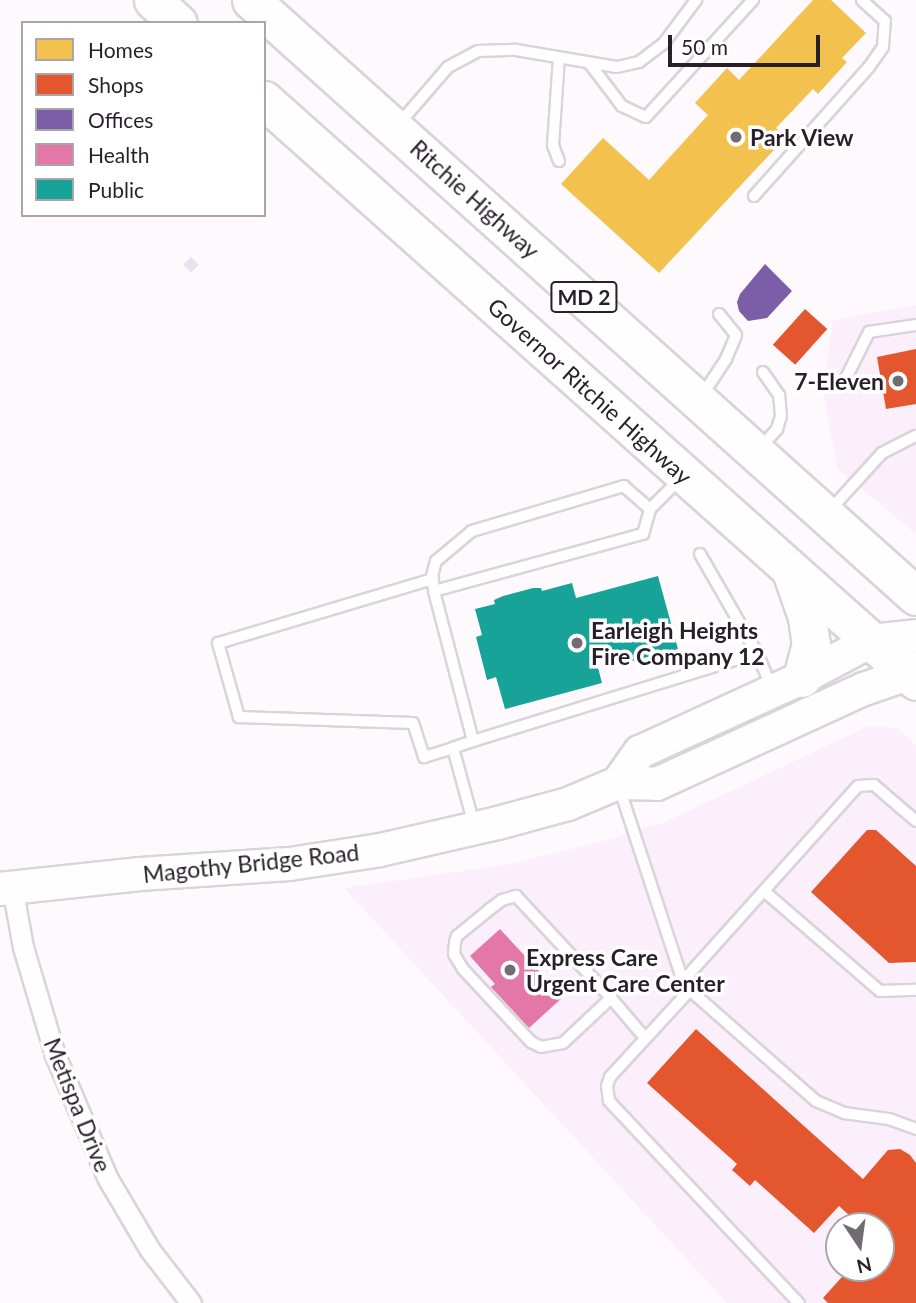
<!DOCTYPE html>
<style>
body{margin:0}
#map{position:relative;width:916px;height:1303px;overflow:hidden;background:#fdf9fd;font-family:Lato,sans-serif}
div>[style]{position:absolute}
.built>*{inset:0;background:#fbeffc}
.homes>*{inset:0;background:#f2c14e}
.shops>*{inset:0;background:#e4572e;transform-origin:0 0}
.offices>*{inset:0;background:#7b5ea7}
.health>*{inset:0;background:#e377a8}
.public>*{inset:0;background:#17a398}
.building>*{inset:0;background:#e8e1ef;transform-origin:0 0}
.roads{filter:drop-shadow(2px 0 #dbd3db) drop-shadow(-2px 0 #dbd3db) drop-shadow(0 2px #dbd3db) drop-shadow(0 -2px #dbd3db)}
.lane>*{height:10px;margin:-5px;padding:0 5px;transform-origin:5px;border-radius:5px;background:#fffeff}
.street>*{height:19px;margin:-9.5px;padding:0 9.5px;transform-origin:9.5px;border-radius:9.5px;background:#fffeff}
.primary>*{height:32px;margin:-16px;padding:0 16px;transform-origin:16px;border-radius:16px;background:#fffeff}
.highway>*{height:37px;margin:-18.5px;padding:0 18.5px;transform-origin:18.5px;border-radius:18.5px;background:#fffeff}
.dots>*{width:19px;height:19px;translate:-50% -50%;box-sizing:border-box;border:4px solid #fff;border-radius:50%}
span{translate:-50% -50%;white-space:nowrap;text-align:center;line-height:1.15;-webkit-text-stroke:7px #fff;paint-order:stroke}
.shield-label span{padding:2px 5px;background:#fff;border:2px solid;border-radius:5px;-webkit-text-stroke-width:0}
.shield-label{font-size:21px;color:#281f29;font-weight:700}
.poi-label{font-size:23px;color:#281f29;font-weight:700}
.left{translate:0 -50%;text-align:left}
.right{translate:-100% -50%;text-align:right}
.street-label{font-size:23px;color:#281f29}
.legend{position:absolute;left:21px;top:21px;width:245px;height:196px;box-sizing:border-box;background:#fff;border:2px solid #a9a5a9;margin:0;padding:9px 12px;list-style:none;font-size:21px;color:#281f29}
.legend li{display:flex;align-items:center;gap:14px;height:35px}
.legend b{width:35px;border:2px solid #a9a5a9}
.north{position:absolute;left:825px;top:1212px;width:70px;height:70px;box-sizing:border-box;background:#fff;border:2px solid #a9a5a9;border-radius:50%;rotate:167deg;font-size:19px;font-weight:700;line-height:28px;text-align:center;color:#281f29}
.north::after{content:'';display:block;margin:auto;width:24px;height:32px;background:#736b73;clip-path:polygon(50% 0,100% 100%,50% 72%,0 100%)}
.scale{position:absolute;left:668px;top:35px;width:152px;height:32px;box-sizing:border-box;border:4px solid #281f29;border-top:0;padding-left:9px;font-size:21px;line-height:24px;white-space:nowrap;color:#281f29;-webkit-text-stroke:5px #fff;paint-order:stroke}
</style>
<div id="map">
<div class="built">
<i style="clip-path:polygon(916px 305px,916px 534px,837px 468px,823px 389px,833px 320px)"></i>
<i style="clip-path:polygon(evenodd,869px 726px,897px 728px,916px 745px,916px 1303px,727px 1303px,344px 888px,506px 865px,607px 840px,665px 822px,869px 726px,839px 1226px,881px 1226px,881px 1268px,839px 1268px,839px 1226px)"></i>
</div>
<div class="homes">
<i style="clip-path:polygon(813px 0,831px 0,866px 33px,842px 58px,847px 62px,818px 94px,813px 89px,776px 128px,786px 137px,659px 273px,561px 184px,603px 138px,649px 180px,708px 115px,695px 103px,727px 68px,739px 80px)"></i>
</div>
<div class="shops">
<i style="left:805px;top:309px;width:30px;height:48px;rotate:42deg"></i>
<i style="clip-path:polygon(916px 349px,916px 404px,886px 409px,877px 357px)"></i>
<i style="clip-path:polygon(867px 830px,876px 830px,916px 866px,916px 962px,889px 963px,811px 892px)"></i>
<i style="clip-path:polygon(696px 1029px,863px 1179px,888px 1150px,900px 1149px,910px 1155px,916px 1163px,916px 1303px,828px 1303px,823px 1298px,850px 1268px,881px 1268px,881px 1226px,861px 1226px,839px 1206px,814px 1233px,755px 1180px,750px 1186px,732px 1170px,737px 1164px,647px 1083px)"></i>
</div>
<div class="offices">
<i style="clip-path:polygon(765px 264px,792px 291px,767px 318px,748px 321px,739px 311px,737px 302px,740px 294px)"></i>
</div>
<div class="health">
<i style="clip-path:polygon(500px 929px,563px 997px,529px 1028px,491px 987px,495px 984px,470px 956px)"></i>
</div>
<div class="public">
<i style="clip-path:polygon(658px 576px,678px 649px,617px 665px,615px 655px,596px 660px,602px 683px,505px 709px,496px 677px,487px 680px,476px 637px,482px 635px,475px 609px,495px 604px,494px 600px,503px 596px,533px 588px,541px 588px,542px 591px,572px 583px,576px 598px)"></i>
</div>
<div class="building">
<i style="left:191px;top:257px;width:11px;height:11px;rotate:45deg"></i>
</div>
<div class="roads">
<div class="lane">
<i style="left:590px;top:64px;width:53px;rotate:52.7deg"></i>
<i style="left:622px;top:106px;width:26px;rotate:25deg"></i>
<i style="left:646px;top:117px;width:159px;rotate:-47.6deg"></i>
<i style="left:398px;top:125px;width:77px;rotate:-49.2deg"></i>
<i style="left:448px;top:67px;width:34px;rotate:-28deg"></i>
<i style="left:478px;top:51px;width:38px;rotate:-2deg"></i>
<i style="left:516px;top:50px;width:102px;rotate:9.6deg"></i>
<i style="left:617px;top:67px;width:23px;rotate:-13deg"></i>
<i style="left:639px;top:62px;width:31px;rotate:-37deg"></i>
<i style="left:664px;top:43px;width:54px;rotate:-53.3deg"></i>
<i style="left:559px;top:161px;width:17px;rotate:-111deg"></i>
<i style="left:553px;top:145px;width:87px;rotate:-86.1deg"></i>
<i style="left:754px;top:196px;width:173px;rotate:-48.3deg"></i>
<i style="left:869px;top:67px;width:24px;rotate:-55deg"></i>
<i style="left:883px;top:47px;width:26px;rotate:-86deg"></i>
<i style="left:885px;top:21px;width:31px;rotate:-138deg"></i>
<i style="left:845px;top:380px;width:54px;rotate:-63.4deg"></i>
<i style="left:869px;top:332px;width:48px;rotate:-8.5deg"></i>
<i style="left:703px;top:394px;width:42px;rotate:-56.7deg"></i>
<i style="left:726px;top:359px;width:26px;rotate:-67deg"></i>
<i style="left:736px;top:335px;width:27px;rotate:-129deg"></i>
<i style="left:761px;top:447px;width:24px;rotate:-48deg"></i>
<i style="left:777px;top:429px;width:14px;rotate:-73deg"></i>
<i style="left:781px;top:416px;width:21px;rotate:-95deg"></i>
<i style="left:779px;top:395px;width:28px;rotate:-125deg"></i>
<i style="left:650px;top:509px;width:41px;rotate:-45deg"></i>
<i style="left:831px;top:509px;width:76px;rotate:-47.7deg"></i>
<i style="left:882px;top:453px;width:38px;rotate:-27deg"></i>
<i style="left:700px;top:554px;width:114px;rotate:60.1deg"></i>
<i style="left:433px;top:579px;width:224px;rotate:163.4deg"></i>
<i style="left:218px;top:643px;width:77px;rotate:74.2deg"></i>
<i style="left:239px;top:717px;width:174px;rotate:2deg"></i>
<i style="left:413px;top:723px;width:36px;rotate:72deg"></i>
<i style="left:424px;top:757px;width:30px;rotate:-17deg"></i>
<i style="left:434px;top:591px;width:217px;rotate:-15.3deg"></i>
<i style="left:643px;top:534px;width:26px;rotate:-74deg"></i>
<i style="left:650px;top:509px;width:35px;rotate:-139deg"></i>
<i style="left:624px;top:486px;width:159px;rotate:163.5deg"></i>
<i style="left:472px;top:531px;width:47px;rotate:140.2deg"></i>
<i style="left:436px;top:561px;width:16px;rotate:105deg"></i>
<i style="left:432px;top:576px;width:15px;rotate:82deg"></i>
<i style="left:434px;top:591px;width:155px;rotate:75.4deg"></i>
<i style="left:473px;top:741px;width:21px;rotate:161deg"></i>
<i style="left:453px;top:748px;width:80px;rotate:74.7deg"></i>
<i style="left:473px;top:741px;width:297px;rotate:-17.2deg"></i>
<i style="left:757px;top:653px;width:39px;rotate:67deg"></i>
<i style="left:619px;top:787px;width:208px;rotate:71.8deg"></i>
<i style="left:684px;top:985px;width:176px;rotate:41.3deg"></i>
<i style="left:816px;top:1101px;width:30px;rotate:23deg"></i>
<i style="left:844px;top:1113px;width:45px;rotate:7.6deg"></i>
<i style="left:889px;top:1119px;width:29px;rotate:20deg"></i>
<i style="left:764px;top:891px;width:153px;rotate:40.8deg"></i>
<i style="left:880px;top:991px;width:36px;rotate:-2deg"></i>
<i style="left:682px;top:982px;width:263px;rotate:-48.1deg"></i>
<i style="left:858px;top:786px;width:16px;rotate:-4deg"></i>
<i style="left:874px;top:785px;width:55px;rotate:40.6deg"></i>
<i style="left:690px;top:990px;width:118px;rotate:132.6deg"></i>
<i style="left:610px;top:1077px;width:9px;rotate:108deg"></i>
<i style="left:607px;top:1086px;width:15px;rotate:82deg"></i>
<i style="left:609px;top:1101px;width:277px;rotate:46.8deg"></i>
<i style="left:611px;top:998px;width:66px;rotate:136.8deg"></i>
<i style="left:563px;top:1043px;width:22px;rotate:170deg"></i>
<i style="left:541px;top:1047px;width:11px;rotate:-153deg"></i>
<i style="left:531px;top:1042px;width:100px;rotate:-133deg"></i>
<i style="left:463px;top:969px;width:17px;rotate:-121deg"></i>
<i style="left:454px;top:954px;width:12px;rotate:-85deg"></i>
<i style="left:455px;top:942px;width:6px;rotate:-72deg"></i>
<i style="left:457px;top:936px;width:43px;rotate:-39.3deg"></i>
<i style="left:490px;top:909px;width:15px;rotate:-37deg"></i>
<i style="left:502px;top:900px;width:15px;rotate:-16deg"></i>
<i style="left:516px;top:896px;width:139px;rotate:47deg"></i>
<i style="left:611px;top:998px;width:52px;rotate:49.6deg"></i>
</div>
<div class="street">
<i style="left:12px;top:887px;width:61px;rotate:79.6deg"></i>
<i style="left:23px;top:947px;width:113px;rotate:73.5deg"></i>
<i style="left:55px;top:1055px;width:135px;rotate:66.9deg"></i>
<i style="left:108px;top:1179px;width:82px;rotate:59.4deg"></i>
<i style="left:150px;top:1250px;width:67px;rotate:52.3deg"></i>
</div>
<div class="primary">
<i style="left:618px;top:783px;width:38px;rotate:-55deg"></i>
<i style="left:640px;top:752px;width:178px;rotate:-24.6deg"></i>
<i style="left:802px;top:678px;width:78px;rotate:-28.2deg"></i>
<i style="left:871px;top:641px;width:45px;rotate:-6.3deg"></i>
<i style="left:0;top:889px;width:141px;rotate:-6.1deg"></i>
<i style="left:140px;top:874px;width:150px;rotate:-3.8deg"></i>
<i style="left:290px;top:864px;width:91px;rotate:-8.8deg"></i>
<i style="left:380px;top:850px;width:121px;rotate:-12.9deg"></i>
<i style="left:498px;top:823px;width:73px;rotate:-15.2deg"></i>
<i style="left:568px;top:804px;width:54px;rotate:-22.8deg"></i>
<i style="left:618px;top:783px;width:39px;rotate:1deg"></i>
<i style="left:657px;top:784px;width:228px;rotate:-24.7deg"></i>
<i style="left:864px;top:689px;width:46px;rotate:-18.8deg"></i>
<i style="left:908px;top:674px;width:10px;rotate:-37deg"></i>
</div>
<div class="highway">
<i style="left:153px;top:0;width:34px;rotate:43deg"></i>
<i style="left:251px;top:0;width:893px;rotate:41.87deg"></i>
<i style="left:264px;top:100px;width:873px;rotate:41.7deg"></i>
<i style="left:791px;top:571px;width:49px;rotate:70.8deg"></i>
<i style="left:807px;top:617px;width:27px;rotate:82deg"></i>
<i style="left:811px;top:644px;width:35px;rotate:105deg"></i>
</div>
</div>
<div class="dots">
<i style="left:736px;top:137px;background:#736b73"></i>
<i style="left:898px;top:381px;background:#736b73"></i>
<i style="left:577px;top:643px;background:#736b73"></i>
<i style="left:510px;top:970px;background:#736b73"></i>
</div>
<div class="shield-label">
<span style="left:584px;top:297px">MD 2</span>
</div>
<div class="poi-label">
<span class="left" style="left:750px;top:137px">Park View</span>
<span class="right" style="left:884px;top:381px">7-Eleven</span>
<span class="left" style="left:591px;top:643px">Earleigh Heights<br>Fire Company 12</span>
<span class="left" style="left:526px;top:970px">Express Care<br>Urgent Care Center</span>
</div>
<div class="street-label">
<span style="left:475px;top:199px;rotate:42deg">Ritchie Highway</span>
<span style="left:590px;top:391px;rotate:42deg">Governor Ritchie Highway</span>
<span style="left:251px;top:863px;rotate:-6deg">Magothy Bridge Road</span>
<span style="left:78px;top:1105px;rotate:68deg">Metispa Drive</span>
</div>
<ul class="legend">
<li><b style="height:19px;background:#f2c14e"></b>Homes</li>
<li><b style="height:19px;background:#e4572e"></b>Shops</li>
<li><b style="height:19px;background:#7b5ea7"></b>Offices</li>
<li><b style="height:19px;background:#e377a8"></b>Health</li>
<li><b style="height:19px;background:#17a398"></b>Public</li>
</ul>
<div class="north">N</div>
<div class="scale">50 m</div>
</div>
